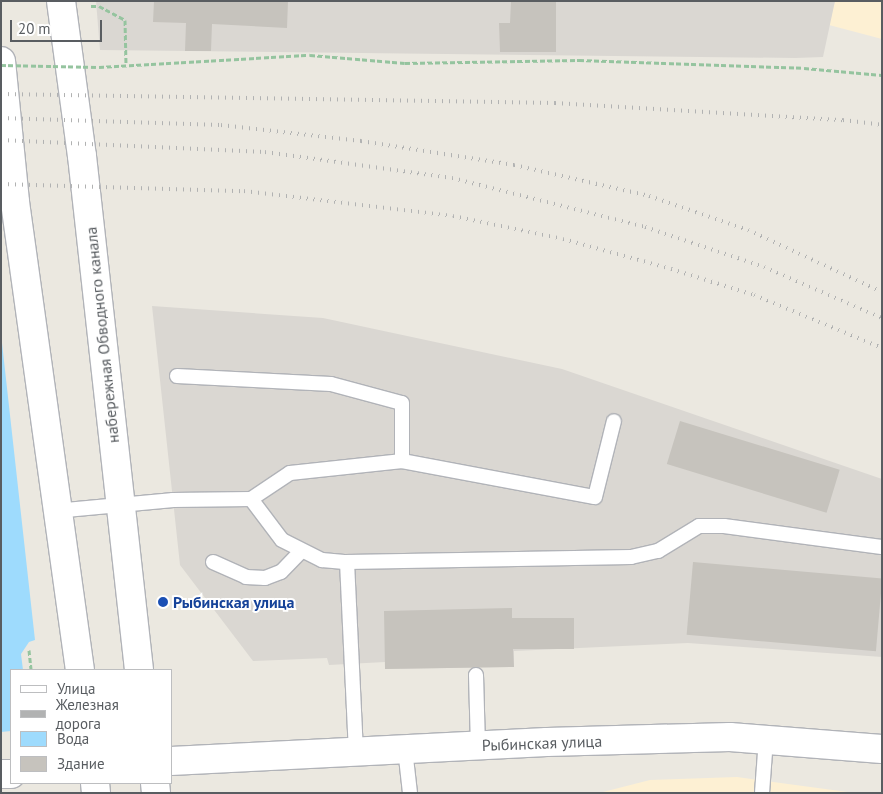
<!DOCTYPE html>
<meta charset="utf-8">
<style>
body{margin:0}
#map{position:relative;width:883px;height:794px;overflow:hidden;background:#ebe8e0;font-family:"PT Sans",sans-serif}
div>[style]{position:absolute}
.commercial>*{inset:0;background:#fdf0d3}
.industrial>*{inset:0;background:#dad7d2}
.water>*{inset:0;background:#9edbfd}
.pier>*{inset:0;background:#ebe8e0}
.building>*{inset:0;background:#c6c3bd;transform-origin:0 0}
.path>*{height:3px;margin-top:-1.5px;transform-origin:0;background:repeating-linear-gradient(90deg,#95c49f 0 5px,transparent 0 7.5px)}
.roads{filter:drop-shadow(1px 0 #b1b3b8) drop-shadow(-1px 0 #b1b3b8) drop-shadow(0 1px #b1b3b8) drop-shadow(0 -1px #b1b3b8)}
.service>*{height:14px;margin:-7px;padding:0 7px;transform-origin:7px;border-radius:7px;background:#fff}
.secondary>*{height:28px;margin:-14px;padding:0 14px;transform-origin:14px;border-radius:14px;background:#fff}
.rail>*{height:4px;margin-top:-2px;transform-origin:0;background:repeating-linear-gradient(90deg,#b1b2b2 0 1px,transparent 0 7px)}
.path-bridge>*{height:3px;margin-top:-1.5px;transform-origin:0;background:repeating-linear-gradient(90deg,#95c49f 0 5px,transparent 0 7.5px)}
.dots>*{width:14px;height:14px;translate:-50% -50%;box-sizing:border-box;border:2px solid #fff;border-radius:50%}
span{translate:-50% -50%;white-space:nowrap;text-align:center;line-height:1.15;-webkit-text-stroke:4px #fff;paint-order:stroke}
.street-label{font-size:16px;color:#595d61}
.transit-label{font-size:16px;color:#164399;font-weight:700}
.left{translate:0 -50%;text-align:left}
.frame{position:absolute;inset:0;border:2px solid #595d61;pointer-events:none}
.legend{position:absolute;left:10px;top:669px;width:162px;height:115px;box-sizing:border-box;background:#fff;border:1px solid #bdbec0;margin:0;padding:6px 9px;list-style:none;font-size:15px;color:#595d61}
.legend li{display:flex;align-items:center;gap:10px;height:25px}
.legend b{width:25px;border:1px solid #bdbec0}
.scale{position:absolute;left:10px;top:20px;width:92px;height:22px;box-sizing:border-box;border:2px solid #595d61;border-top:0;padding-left:6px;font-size:15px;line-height:18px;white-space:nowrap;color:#595d61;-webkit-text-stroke:4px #fff;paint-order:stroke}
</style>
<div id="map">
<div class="commercial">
<i style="clip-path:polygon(835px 1px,882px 1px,882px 39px,829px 25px)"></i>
<i style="clip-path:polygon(737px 777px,855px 793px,599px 793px,650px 780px)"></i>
</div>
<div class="industrial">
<i style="clip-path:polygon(96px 1px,835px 1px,823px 57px,795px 58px,100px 50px)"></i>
<i style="clip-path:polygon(152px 306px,323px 318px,562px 369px,882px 479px,882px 657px,688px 643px,514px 651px,514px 667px,385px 669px,385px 662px,329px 665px,327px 658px,253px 661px,180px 565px)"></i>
</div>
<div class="water">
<i style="clip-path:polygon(1px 334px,35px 640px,29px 642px,21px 654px,23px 670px,11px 670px,11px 783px,1px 793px)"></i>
</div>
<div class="pier">
<i style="clip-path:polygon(11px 731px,11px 783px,38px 783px,39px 793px,1px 793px,1px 732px)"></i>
</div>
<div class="building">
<i style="clip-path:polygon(154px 1px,288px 1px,287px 28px,212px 24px,211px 51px,185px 51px,186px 23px,153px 22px)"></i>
<i style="clip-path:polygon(511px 1px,556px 1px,556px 52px,500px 52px,499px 23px,510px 23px)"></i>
<i style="left:680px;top:421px;width:167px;height:45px;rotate:17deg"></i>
<i style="left:693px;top:562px;width:190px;height:73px;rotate:5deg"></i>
<i style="clip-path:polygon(512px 608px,512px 618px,574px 618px,574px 649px,513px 649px,514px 667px,385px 669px,384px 611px)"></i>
</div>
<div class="path">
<i style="left:91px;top:6px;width:8px"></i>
<i style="left:99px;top:6px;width:30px;rotate:28deg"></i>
<i style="left:125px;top:20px;width:44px;rotate:88.7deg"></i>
<i style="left:99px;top:67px;width:211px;rotate:-3.3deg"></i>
<i style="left:310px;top:55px;width:95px;rotate:4.8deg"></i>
<i style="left:405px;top:63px;width:174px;rotate:-1deg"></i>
<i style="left:579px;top:60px;width:225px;rotate:2deg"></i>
<i style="left:804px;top:68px;width:78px;rotate:5.1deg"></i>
<i style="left:29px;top:650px;width:20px;rotate:84deg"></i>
</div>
<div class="roads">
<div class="service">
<i style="left:177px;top:376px;width:154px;rotate:3deg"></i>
<i style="left:331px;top:384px;width:73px;rotate:15deg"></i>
<i style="left:402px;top:403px;width:58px;rotate:90deg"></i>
<i style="left:251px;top:499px;width:47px;rotate:-33.7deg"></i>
<i style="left:290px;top:473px;width:113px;rotate:-6.1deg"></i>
<i style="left:402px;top:461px;width:196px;rotate:10.6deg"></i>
<i style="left:595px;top:497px;width:78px;rotate:-76deg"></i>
<i style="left:55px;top:511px;width:119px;rotate:-5.3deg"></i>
<i style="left:173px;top:500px;width:78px;rotate:-0.7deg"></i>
<i style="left:251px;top:499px;width:51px;rotate:52.9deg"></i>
<i style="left:282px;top:540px;width:45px;rotate:26.6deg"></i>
<i style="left:322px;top:560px;width:25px;rotate:5deg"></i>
<i style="left:347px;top:562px;width:284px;rotate:-1deg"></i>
<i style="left:631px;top:557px;width:28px;rotate:-13deg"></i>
<i style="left:658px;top:551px;width:48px;rotate:-31.4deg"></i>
<i style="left:699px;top:526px;width:25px"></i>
<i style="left:724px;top:526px;width:159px;rotate:7.6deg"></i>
<i style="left:213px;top:562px;width:36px;rotate:24deg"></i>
<i style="left:246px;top:577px;width:19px;rotate:3deg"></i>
<i style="left:265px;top:578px;width:17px;rotate:-21deg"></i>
<i style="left:281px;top:572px;width:28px;rotate:-46deg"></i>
<i style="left:347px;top:562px;width:188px;rotate:87.3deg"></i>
<i style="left:476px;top:675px;width:70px;rotate:88.4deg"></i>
<i style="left:405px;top:749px;width:44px;rotate:83.5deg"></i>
<i style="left:762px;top:793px;width:55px;rotate:-85.8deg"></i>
</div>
<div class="secondary">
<i style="left:61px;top:1px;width:156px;rotate:82.3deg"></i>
<i style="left:82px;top:156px;width:517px;rotate:83.67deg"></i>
<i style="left:1px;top:61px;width:142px;rotate:84.3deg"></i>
<i style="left:15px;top:202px;width:472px;rotate:82.1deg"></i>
<i style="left:171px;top:761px;width:376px;rotate:-2.9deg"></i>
<i style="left:547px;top:742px;width:183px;rotate:-1.6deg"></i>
<i style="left:730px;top:737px;width:152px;rotate:4.5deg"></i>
<i style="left:1px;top:774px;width:10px"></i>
<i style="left:95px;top:783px;width:10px;rotate:84deg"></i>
<i style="left:155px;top:783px;width:10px;rotate:84deg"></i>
</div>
</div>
<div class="rail">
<i style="left:1px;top:94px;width:554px;rotate:0.93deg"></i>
<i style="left:555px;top:103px;width:289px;rotate:3.4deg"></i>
<i style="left:843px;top:120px;width:39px;rotate:7deg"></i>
<i style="left:1px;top:118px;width:220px;rotate:1.8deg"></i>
<i style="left:221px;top:125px;width:141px;rotate:6.5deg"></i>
<i style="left:361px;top:141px;width:155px;rotate:8.9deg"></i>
<i style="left:514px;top:165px;width:139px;rotate:12.9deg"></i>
<i style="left:649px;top:196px;width:105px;rotate:19deg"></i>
<i style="left:748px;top:230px;width:148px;rotate:24.8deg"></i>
<i style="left:1px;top:140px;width:264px;rotate:2.6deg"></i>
<i style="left:265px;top:152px;width:189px;rotate:7.9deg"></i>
<i style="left:452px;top:178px;width:199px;rotate:14.2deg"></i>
<i style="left:645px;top:227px;width:126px;rotate:18.6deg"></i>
<i style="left:764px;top:267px;width:129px;rotate:23.4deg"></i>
<i style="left:1px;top:184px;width:243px;rotate:1.7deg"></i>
<i style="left:244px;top:191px;width:210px;rotate:6.8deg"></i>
<i style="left:453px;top:216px;width:112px;rotate:11.8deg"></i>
<i style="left:563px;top:239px;width:112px;rotate:15.5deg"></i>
<i style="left:671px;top:269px;width:87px;rotate:17.4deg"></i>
<i style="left:754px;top:295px;width:139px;rotate:22.5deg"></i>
</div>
<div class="path-bridge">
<i style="left:1px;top:65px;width:97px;rotate:1.2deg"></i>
</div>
<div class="dots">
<i style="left:163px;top:602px;background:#1a4fb4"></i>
</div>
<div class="street-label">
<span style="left:102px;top:335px;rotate:-96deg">набережная Обводного канала</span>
<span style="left:542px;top:743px;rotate:-2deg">Рыбинская улица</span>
</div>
<div class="transit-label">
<span class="left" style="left:173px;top:602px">Рыбинская улица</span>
</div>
<div class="frame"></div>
<ul class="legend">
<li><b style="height:6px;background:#fff"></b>Улица</li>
<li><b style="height:6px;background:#b1b2b2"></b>Железная дорога</li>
<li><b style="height:14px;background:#9edbfd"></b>Вода</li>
<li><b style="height:14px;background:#c6c3bd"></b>Здание</li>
</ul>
<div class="scale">20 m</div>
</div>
